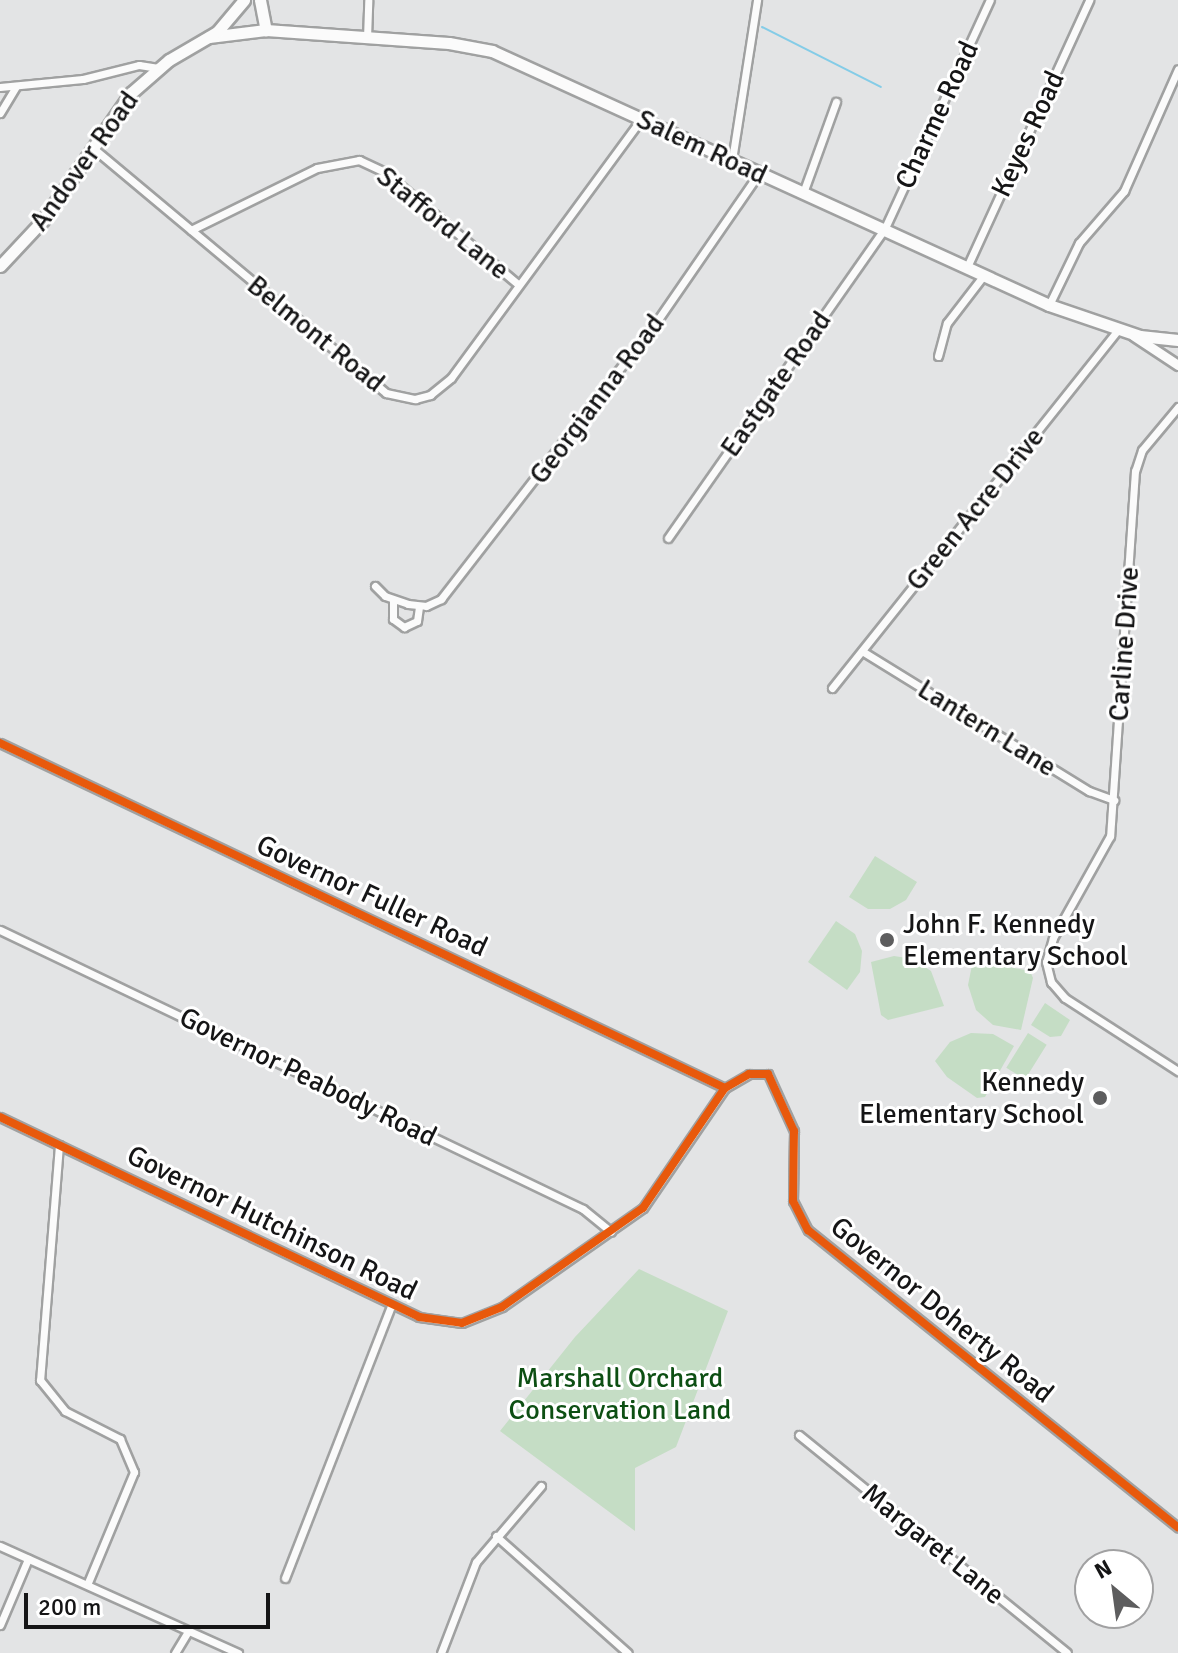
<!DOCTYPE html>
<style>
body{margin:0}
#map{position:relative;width:1178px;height:1653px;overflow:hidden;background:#e3e4e5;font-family:Signika,sans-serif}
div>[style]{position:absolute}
.green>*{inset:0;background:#c5ddc5;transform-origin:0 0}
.stream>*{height:2px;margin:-1px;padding:0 1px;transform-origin:1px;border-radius:1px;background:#84cce7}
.roads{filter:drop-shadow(2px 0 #a0a1a1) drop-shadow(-2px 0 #a0a1a1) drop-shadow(0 2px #a0a1a1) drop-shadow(0 -2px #a0a1a1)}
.minor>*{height:7px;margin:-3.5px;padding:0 3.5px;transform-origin:3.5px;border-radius:3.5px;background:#fbfbfb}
.tertiary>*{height:9px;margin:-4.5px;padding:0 4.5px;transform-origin:4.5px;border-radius:4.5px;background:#fbfbfb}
.secondary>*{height:11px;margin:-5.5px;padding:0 5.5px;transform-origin:5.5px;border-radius:5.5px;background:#fbfbfb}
.cycleway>*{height:8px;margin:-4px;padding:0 4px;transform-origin:4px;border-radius:4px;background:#e8590c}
.dots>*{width:22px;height:22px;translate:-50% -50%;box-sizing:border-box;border:4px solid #fff;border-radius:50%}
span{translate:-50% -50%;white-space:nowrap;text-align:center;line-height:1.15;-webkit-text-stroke:6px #fff;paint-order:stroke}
.street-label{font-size:28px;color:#151516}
.poi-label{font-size:28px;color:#151516}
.left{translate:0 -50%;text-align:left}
.right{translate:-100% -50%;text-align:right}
.park-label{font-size:28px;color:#0d4f13}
.north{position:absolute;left:1074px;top:1549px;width:80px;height:80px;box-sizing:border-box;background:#fff;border:2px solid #a1a1a2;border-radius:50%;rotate:331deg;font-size:22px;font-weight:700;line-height:32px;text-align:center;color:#151516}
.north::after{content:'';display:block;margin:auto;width:28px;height:36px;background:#5d5d5e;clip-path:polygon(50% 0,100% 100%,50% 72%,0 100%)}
.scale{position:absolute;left:24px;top:1593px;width:246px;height:36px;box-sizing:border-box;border:4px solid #151516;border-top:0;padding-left:10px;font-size:24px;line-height:28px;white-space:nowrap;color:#151516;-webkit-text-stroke:6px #fff;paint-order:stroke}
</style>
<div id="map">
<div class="green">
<i style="clip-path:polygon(875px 856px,917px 882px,906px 900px,890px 909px,868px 909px,849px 897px)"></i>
<i style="clip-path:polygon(836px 921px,855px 934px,862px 951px,860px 972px,847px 990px,808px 962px)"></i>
<i style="clip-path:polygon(894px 956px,913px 959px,931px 971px,944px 1006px,888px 1020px,881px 1015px,871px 962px)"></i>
<i style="clip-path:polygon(973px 960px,1030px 971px,1033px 978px,1021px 1030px,993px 1025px,976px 1010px,968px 985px)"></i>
<i style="clip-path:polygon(1045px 1003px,1070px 1020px,1061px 1036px,1050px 1037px,1031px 1025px)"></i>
<i style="clip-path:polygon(971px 1033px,993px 1034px,1014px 1046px,985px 1097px,977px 1098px,947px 1077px,935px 1061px,950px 1042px)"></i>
<i style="left:1028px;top:1033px;width:22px;height:41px;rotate:32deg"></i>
<i style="clip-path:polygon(639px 1269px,728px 1311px,676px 1447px,635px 1468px,635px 1531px,500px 1431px,575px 1337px)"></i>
</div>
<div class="stream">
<i style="left:762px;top:27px;width:133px;rotate:26.8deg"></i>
</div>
<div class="roads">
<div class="minor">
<i style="left:367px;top:38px;width:38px;rotate:-88deg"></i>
<i style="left:0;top:87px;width:83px;rotate:-5.5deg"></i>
<i style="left:83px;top:79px;width:58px;rotate:-14deg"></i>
<i style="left:139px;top:65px;width:18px;rotate:9deg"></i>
<i style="left:0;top:113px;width:31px;rotate:-59deg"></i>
<i style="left:93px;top:148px;width:382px;rotate:39.9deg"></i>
<i style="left:386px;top:393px;width:30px;rotate:12deg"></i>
<i style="left:415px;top:399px;width:16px;rotate:-15deg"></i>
<i style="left:430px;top:395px;width:27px;rotate:-39deg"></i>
<i style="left:451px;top:378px;width:321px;rotate:-53.7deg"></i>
<i style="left:732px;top:160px;width:162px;rotate:-81.1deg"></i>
<i style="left:803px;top:193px;width:97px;rotate:-70.1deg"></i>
<i style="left:191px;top:230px;width:140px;rotate:-26.2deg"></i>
<i style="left:317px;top:168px;width:43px;rotate:-10.8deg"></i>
<i style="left:359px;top:160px;width:26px;rotate:25deg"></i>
<i style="left:383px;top:171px;width:177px;rotate:40deg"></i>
<i style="left:967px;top:267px;width:294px;rotate:-65.4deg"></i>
<i style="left:1049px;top:305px;width:69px;rotate:-64.2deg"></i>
<i style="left:1079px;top:243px;width:69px;rotate:-49.1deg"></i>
<i style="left:1124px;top:191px;width:133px;rotate:-66.1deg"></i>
<i style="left:938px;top:356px;width:34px;rotate:-75deg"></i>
<i style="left:947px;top:323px;width:61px;rotate:-52.4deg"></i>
<i style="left:1178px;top:407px;width:56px;rotate:129.9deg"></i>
<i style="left:1142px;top:450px;width:22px;rotate:108deg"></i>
<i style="left:1135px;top:471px;width:366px;rotate:93.9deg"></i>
<i style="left:1110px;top:836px;width:117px;rotate:119.2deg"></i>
<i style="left:1053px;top:938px;width:25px;rotate:106deg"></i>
<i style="left:1046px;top:962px;width:21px;rotate:76deg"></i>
<i style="left:1051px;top:982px;width:21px;rotate:49deg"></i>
<i style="left:1065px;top:998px;width:135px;rotate:32.9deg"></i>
<i style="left:668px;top:538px;width:376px;rotate:-55deg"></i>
<i style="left:884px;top:230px;width:253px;rotate:-65.3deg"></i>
<i style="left:375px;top:586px;width:14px;rotate:45deg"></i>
<i style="left:385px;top:596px;width:24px;rotate:19deg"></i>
<i style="left:408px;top:604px;width:18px;rotate:6deg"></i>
<i style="left:426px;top:606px;width:17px;rotate:-25deg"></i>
<i style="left:441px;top:599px;width:352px;rotate:-52.2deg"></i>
<i style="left:657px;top:321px;width:180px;rotate:-55.4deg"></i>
<i style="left:393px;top:601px;width:18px;rotate:90deg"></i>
<i style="left:393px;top:619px;width:14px;rotate:36deg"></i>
<i style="left:404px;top:627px;width:14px;rotate:-25deg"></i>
<i style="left:417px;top:621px;width:15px;rotate:-82deg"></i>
<i style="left:862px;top:651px;width:267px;rotate:31.7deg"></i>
<i style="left:1089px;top:791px;width:27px;rotate:20deg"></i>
<i style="left:832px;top:688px;width:458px;rotate:-51.4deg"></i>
<i style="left:0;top:743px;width:803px;rotate:25.45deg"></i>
<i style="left:0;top:930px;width:646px;rotate:25.57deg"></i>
<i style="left:583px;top:1209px;width:36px;rotate:39deg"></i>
<i style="left:0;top:1117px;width:464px;rotate:25.5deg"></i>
<i style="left:419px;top:1317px;width:43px;rotate:7.9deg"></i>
<i style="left:462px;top:1323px;width:43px;rotate:-21.8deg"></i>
<i style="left:502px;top:1307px;width:172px;rotate:-35.1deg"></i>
<i style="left:643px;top:1208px;width:145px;rotate:-55.7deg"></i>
<i style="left:725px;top:1088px;width:28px;rotate:-30deg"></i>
<i style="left:749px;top:1074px;width:19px"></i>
<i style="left:768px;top:1074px;width:63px;rotate:65.5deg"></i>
<i style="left:794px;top:1131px;width:70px;rotate:90.8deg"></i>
<i style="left:793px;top:1201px;width:33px;rotate:63deg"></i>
<i style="left:808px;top:1230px;width:475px;rotate:38.8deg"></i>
<i style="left:59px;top:1145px;width:236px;rotate:94.6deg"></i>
<i style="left:40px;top:1380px;width:40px;rotate:51deg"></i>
<i style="left:65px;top:1411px;width:62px;rotate:27deg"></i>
<i style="left:120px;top:1439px;width:36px;rotate:67deg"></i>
<i style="left:134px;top:1472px;width:122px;rotate:112.6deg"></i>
<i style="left:799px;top:1435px;width:345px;rotate:39.1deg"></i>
<i style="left:496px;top:1536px;width:176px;rotate:41.6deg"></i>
<i style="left:0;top:1546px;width:261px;rotate:24.2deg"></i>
<i style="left:285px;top:1578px;width:294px;rotate:-68.7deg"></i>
<i style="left:0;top:1625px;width:72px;rotate:-67deg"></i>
<i style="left:175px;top:1653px;width:26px;rotate:-59deg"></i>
<i style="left:441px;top:1653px;width:97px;rotate:-69deg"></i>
<i style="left:476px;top:1562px;width:100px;rotate:-49.5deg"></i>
</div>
<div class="tertiary">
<i style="left:1134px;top:336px;width:53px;rotate:33.4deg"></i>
</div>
<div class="secondary">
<i style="left:260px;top:0;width:31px;rotate:79deg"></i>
<i style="left:209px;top:37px;width:57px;rotate:-7deg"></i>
<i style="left:266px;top:30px;width:183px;rotate:4.1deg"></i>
<i style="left:449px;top:43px;width:44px;rotate:10.5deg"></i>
<i style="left:492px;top:51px;width:612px;rotate:24.51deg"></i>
<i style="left:1049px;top:305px;width:96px;rotate:18.8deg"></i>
<i style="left:1140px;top:336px;width:38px;rotate:6deg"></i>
<i style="left:0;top:266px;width:63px;rotate:-46.9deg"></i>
<i style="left:43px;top:220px;width:155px;rotate:-55.3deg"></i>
<i style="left:131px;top:93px;width:50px;rotate:-41deg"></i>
<i style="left:169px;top:60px;width:56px;rotate:-30.3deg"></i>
<i style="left:217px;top:32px;width:42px;rotate:-49.8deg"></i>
</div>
</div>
<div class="cycleway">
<i style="left:0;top:743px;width:803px;rotate:25.45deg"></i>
<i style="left:0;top:1117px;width:464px;rotate:25.5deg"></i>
<i style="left:419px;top:1317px;width:43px;rotate:7.9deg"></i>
<i style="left:462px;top:1323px;width:43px;rotate:-21.8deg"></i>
<i style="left:502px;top:1307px;width:172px;rotate:-35.1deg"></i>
<i style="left:643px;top:1208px;width:145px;rotate:-55.7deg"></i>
<i style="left:725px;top:1088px;width:28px;rotate:-30deg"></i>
<i style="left:749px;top:1074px;width:19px"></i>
<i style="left:768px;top:1074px;width:63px;rotate:65.5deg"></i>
<i style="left:794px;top:1131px;width:70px;rotate:90.8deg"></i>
<i style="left:793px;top:1201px;width:33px;rotate:63deg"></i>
<i style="left:808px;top:1230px;width:475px;rotate:38.8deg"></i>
</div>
<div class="dots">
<i style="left:887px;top:940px;background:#5d5d5e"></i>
<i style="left:1100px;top:1098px;background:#5d5d5e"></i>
</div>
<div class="street-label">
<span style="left:937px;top:115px;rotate:-65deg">Charme Road</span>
<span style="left:1028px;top:134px;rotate:-65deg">Keyes Road</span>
<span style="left:702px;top:147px;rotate:25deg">Salem Road</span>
<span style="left:84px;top:161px;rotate:-54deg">Andover Road</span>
<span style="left:443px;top:223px;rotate:39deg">Stafford Lane</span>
<span style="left:316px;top:334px;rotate:39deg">Belmont Road</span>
<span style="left:776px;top:384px;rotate:-55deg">Eastgate Road</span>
<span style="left:597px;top:399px;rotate:-53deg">Georgianna Road</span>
<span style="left:975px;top:509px;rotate:-51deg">Green Acre Drive</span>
<span style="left:1124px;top:644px;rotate:-86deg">Carline Drive</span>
<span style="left:987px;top:728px;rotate:32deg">Lantern Lane</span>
<span style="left:372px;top:896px;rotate:25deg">Governor Fuller Road</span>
<span style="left:308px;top:1077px;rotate:26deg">Governor Peabody Road</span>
<span style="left:272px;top:1223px;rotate:26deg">Governor Hutchinson Road</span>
<span style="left:942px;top:1310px;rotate:39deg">Governor Doherty Road</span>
<span style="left:933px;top:1544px;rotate:39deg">Margaret Lane</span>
</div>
<div class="poi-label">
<span class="left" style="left:903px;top:940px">John F. Kennedy<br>Elementary School</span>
<span class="right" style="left:1084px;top:1098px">Kennedy<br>Elementary School</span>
</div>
<div class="park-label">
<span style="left:620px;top:1394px">Marshall Orchard<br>Conservation Land</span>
</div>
<div class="north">N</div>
<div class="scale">200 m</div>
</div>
